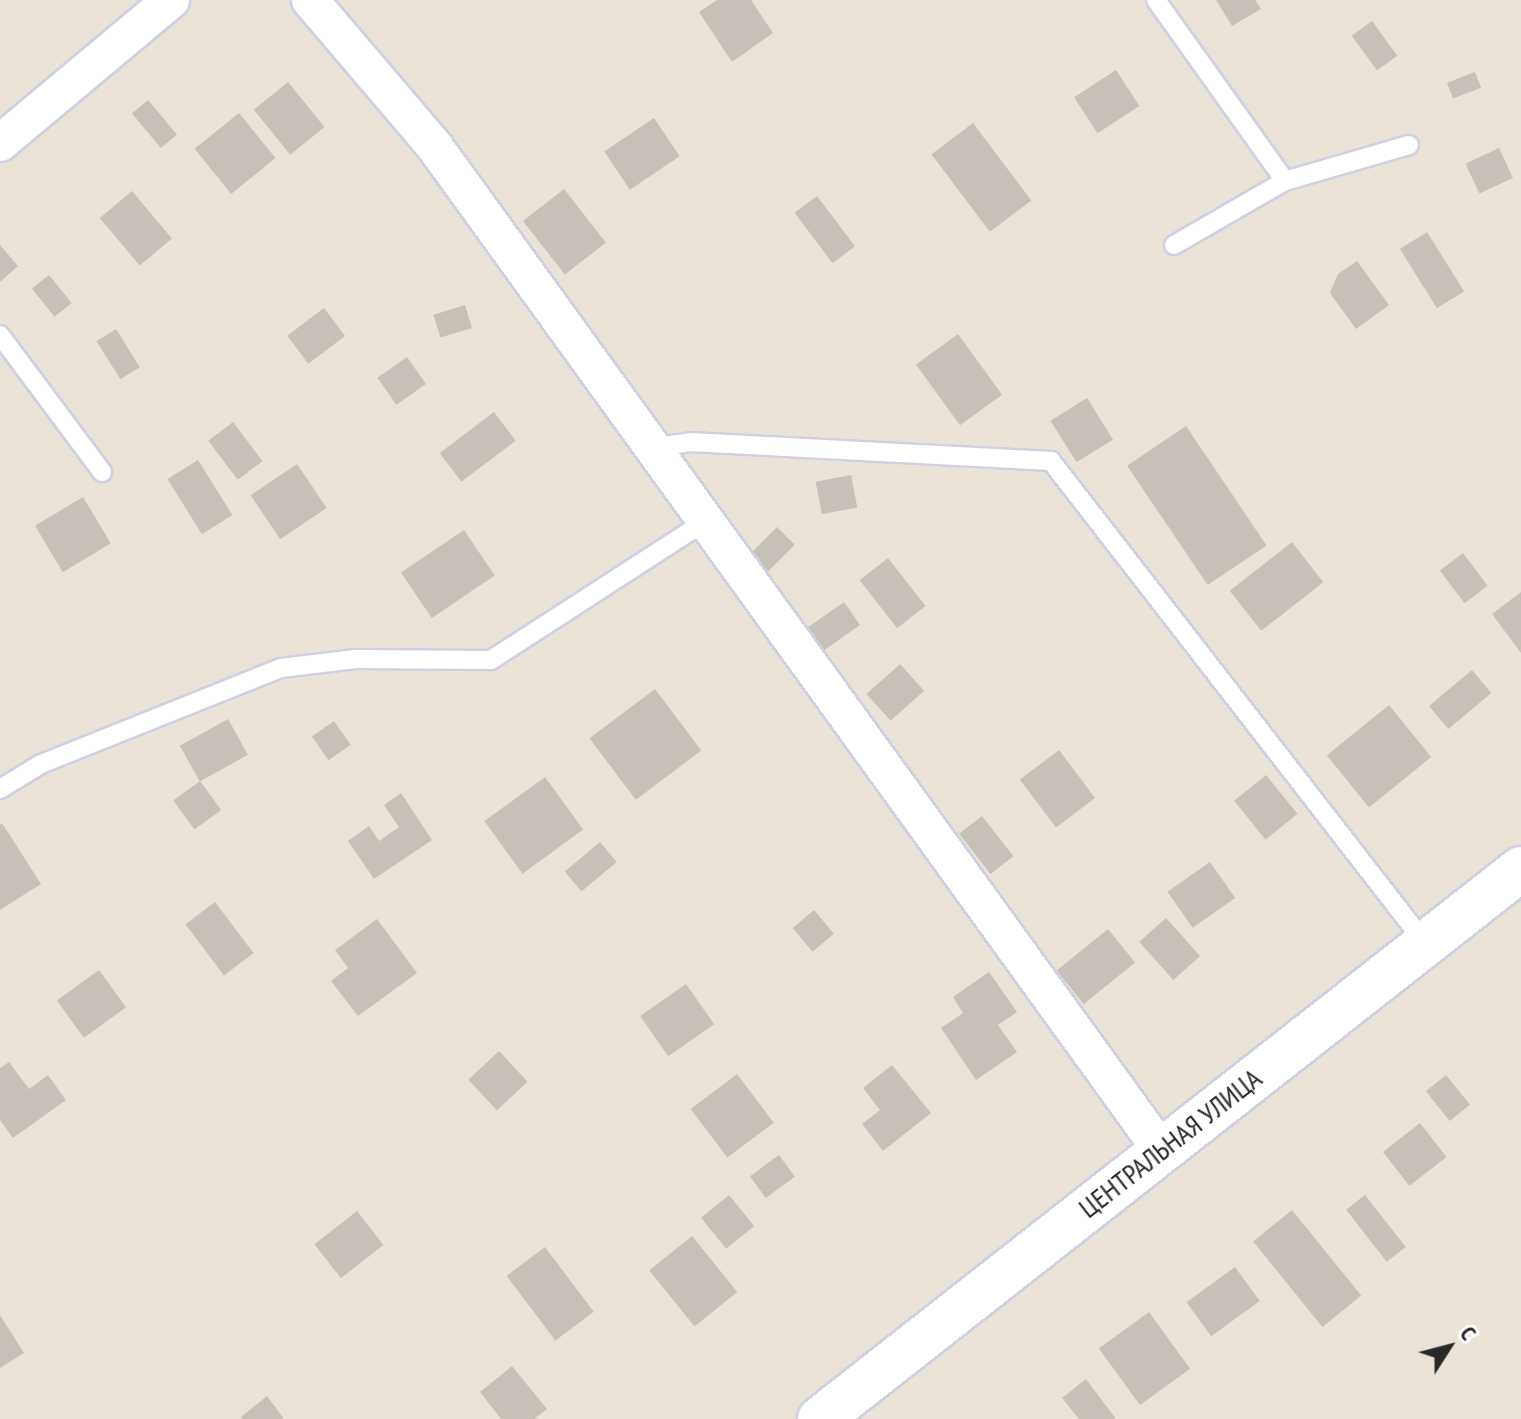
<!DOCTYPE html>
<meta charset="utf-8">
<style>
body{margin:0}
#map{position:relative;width:1521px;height:1419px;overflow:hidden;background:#ece3d8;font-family:"PT Sans Narrow",sans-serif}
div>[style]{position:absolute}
.building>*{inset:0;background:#c6c0b8;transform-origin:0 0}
.roads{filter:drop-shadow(2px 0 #cdd1e2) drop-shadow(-2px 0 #cdd1e2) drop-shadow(0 2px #cdd1e2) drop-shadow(0 -2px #cdd1e2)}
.lane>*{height:18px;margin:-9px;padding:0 9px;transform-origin:9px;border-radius:9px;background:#fff}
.street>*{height:36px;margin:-18px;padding:0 18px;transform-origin:18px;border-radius:18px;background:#fff}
.secondary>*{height:44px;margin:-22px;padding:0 22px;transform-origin:22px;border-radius:22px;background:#fff}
span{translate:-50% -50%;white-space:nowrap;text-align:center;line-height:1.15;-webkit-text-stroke:6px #fff;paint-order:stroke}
.street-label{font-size:28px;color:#282828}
.north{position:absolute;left:1409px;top:1307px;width:80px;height:80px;-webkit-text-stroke:6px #fff;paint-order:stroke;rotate:54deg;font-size:22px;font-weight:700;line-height:32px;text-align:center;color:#282828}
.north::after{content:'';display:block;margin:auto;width:28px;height:36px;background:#282828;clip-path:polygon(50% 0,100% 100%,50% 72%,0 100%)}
</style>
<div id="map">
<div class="building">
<i style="clip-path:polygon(717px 0,751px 0,773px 33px,732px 62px,699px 12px)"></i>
<i style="clip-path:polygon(1216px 0,1255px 0,1261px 9px,1232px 26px)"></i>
<i style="left:1372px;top:21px;width:43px;height:25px;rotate:54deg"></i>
<i style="left:1116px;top:70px;width:43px;height:50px;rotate:57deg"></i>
<i style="left:1475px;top:72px;width:17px;height:30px;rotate:69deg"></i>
<i style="left:288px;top:82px;width:58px;height:44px;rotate:51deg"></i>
<i style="left:148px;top:100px;width:45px;height:21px;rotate:50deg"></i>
<i style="left:239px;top:113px;width:58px;height:57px;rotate:51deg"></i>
<i style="left:654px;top:118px;width:46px;height:60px;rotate:56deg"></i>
<i style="left:973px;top:123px;width:97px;height:52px;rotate:53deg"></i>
<i style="left:1499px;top:148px;width:33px;height:37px;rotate:65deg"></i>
<i style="left:564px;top:189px;width:68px;height:52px;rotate:52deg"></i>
<i style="left:132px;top:191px;width:62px;height:42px;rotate:50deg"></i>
<i style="left:817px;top:196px;width:63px;height:28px;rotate:53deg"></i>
<i style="left:1427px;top:232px;width:70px;height:32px;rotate:58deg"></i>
<i style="clip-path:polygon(0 245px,18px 266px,0 282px)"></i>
<i style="clip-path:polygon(1357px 261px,1389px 305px,1356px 329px,1330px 293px,1338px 274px)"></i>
<i style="left:49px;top:275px;width:36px;height:22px;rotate:51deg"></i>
<i style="left:465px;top:305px;width:24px;height:33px;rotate:73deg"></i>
<i style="left:324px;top:308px;width:35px;height:46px;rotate:53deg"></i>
<i style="left:116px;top:329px;width:45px;height:23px;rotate:58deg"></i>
<i style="left:958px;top:334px;width:75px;height:52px;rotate:54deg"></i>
<i style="left:407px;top:357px;width:33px;height:36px;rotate:55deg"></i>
<i style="left:1087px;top:398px;width:49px;height:43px;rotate:58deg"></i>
<i style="left:494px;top:412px;width:36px;height:68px;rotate:53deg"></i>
<i style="left:233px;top:422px;width:49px;height:31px;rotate:53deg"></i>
<i style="left:1186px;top:426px;width:144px;height:71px;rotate:56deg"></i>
<i style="left:198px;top:460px;width:65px;height:36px;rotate:58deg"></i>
<i style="left:297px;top:464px;width:53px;height:56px;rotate:56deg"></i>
<i style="left:851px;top:475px;width:33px;height:36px;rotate:79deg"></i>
<i style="left:83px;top:497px;width:54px;height:56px;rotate:59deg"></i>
<i style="left:777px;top:527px;width:25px;height:39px;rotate:45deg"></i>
<i style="left:464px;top:530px;width:55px;height:76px;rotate:56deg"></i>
<i style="left:1292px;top:542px;width:51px;height:79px;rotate:52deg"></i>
<i style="left:1463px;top:553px;width:41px;height:29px;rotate:53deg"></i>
<i style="left:888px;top:558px;width:61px;height:36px;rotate:52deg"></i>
<i style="clip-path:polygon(1521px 592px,1521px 653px,1492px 614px)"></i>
<i style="left:844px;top:602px;width:28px;height:47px;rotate:55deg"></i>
<i style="left:900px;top:664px;width:36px;height:45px;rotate:48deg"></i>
<i style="left:1472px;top:670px;width:30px;height:56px;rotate:50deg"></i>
<i style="left:655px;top:689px;width:77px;height:82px;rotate:53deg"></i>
<i style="left:1389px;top:705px;width:67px;height:80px;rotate:51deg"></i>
<i style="left:228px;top:719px;width:41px;height:55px;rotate:61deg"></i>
<i style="left:334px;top:721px;width:29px;height:27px;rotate:55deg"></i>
<i style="left:1059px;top:750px;width:60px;height:49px;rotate:53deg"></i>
<i style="left:1266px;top:775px;width:50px;height:41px;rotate:51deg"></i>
<i style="left:545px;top:777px;width:65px;height:75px;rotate:54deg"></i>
<i style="left:200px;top:781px;width:36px;height:33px;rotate:54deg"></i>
<i style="clip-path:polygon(401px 793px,432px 840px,374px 879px,348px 841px,369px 826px,379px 841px,399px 827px,384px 805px)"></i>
<i style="left:982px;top:816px;width:51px;height:29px;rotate:52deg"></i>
<i style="clip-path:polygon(2px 823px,41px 884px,0 910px,0 825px)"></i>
<i style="left:600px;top:842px;width:26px;height:46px;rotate:50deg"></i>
<i style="left:1210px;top:862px;width:44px;height:52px;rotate:55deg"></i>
<i style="left:215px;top:902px;width:64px;height:37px;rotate:53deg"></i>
<i style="left:814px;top:910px;width:31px;height:28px;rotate:50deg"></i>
<i style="left:1166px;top:918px;width:51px;height:36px;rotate:48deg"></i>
<i style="clip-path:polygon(377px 919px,417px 973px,358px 1016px,331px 981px,348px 968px,335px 950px)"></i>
<i style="left:1108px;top:929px;width:43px;height:66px;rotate:51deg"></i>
<i style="left:99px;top:970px;width:46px;height:52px;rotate:54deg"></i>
<i style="clip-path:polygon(989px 972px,1017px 1012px,998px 1025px,1017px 1052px,976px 1080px,941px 1028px,963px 1013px,953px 997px)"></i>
<i style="left:686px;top:984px;width:49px;height:56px;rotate:55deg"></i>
<i style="left:499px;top:1051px;width:42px;height:42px;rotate:47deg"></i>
<i style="clip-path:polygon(9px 1062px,29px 1089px,48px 1075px,66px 1100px,13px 1138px,0 1120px,0 1068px)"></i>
<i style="clip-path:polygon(892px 1065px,931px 1113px,883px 1151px,862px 1124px,880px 1110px,863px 1088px)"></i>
<i style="left:737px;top:1074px;width:61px;height:58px;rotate:53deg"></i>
<i style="left:1446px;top:1075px;width:38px;height:26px;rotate:51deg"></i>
<i style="left:1420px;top:1123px;width:43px;height:47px;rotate:52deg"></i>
<i style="left:779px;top:1155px;width:27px;height:36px;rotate:54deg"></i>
<i style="left:729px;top:1195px;width:40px;height:36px;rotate:51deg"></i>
<i style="left:1365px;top:1195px;width:66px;height:24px;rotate:52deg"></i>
<i style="left:1292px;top:1210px;width:110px;height:50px;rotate:51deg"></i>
<i style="left:357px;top:1211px;width:43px;height:54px;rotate:52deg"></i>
<i style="left:692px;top:1236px;width:72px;height:55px;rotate:51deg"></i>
<i style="left:545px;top:1247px;width:81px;height:48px;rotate:53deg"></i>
<i style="left:1235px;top:1267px;width:42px;height:60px;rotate:54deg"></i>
<i style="left:1149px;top:1312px;width:70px;height:62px;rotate:54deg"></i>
<i style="clip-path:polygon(0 1315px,24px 1353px,0 1368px)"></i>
<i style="clip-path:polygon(512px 1366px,547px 1409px,534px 1419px,501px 1419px,480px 1392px)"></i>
<i style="clip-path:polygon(1086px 1379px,1116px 1419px,1079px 1419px,1062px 1398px)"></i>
<i style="clip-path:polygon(267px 1396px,284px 1419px,243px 1419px,241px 1417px)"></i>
</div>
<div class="roads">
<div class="lane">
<i style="left:1156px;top:0;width:222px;rotate:54.5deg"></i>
<i style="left:1285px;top:181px;width:129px;rotate:-16.2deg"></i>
<i style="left:1174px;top:245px;width:128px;rotate:-30deg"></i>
<i style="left:0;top:335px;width:171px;rotate:53.3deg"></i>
<i style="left:656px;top:447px;width:35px;rotate:-8deg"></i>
<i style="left:691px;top:442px;width:361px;rotate:3deg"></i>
<i style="left:1051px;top:461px;width:610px;rotate:52.19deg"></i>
<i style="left:0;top:789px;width:48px;rotate:-31.4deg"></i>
<i style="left:41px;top:764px;width:258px;rotate:-21.8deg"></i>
<i style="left:281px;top:668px;width:75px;rotate:-6.9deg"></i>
<i style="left:355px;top:659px;width:136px;rotate:0.4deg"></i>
<i style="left:491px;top:660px;width:257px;rotate:-32.9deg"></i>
</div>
<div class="street">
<i style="left:310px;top:0;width:193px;rotate:49.6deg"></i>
<i style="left:435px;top:147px;width:1238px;rotate:54.1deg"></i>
<i style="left:0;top:143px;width:223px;rotate:-39.9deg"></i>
</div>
<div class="secondary">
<i style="left:820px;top:1419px;width:891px;rotate:-38.12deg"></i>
</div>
</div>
<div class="street-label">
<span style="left:1170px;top:1143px;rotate:-38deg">ЦЕНТРАЛЬНАЯ УЛИЦА</span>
</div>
<div class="north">С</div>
</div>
